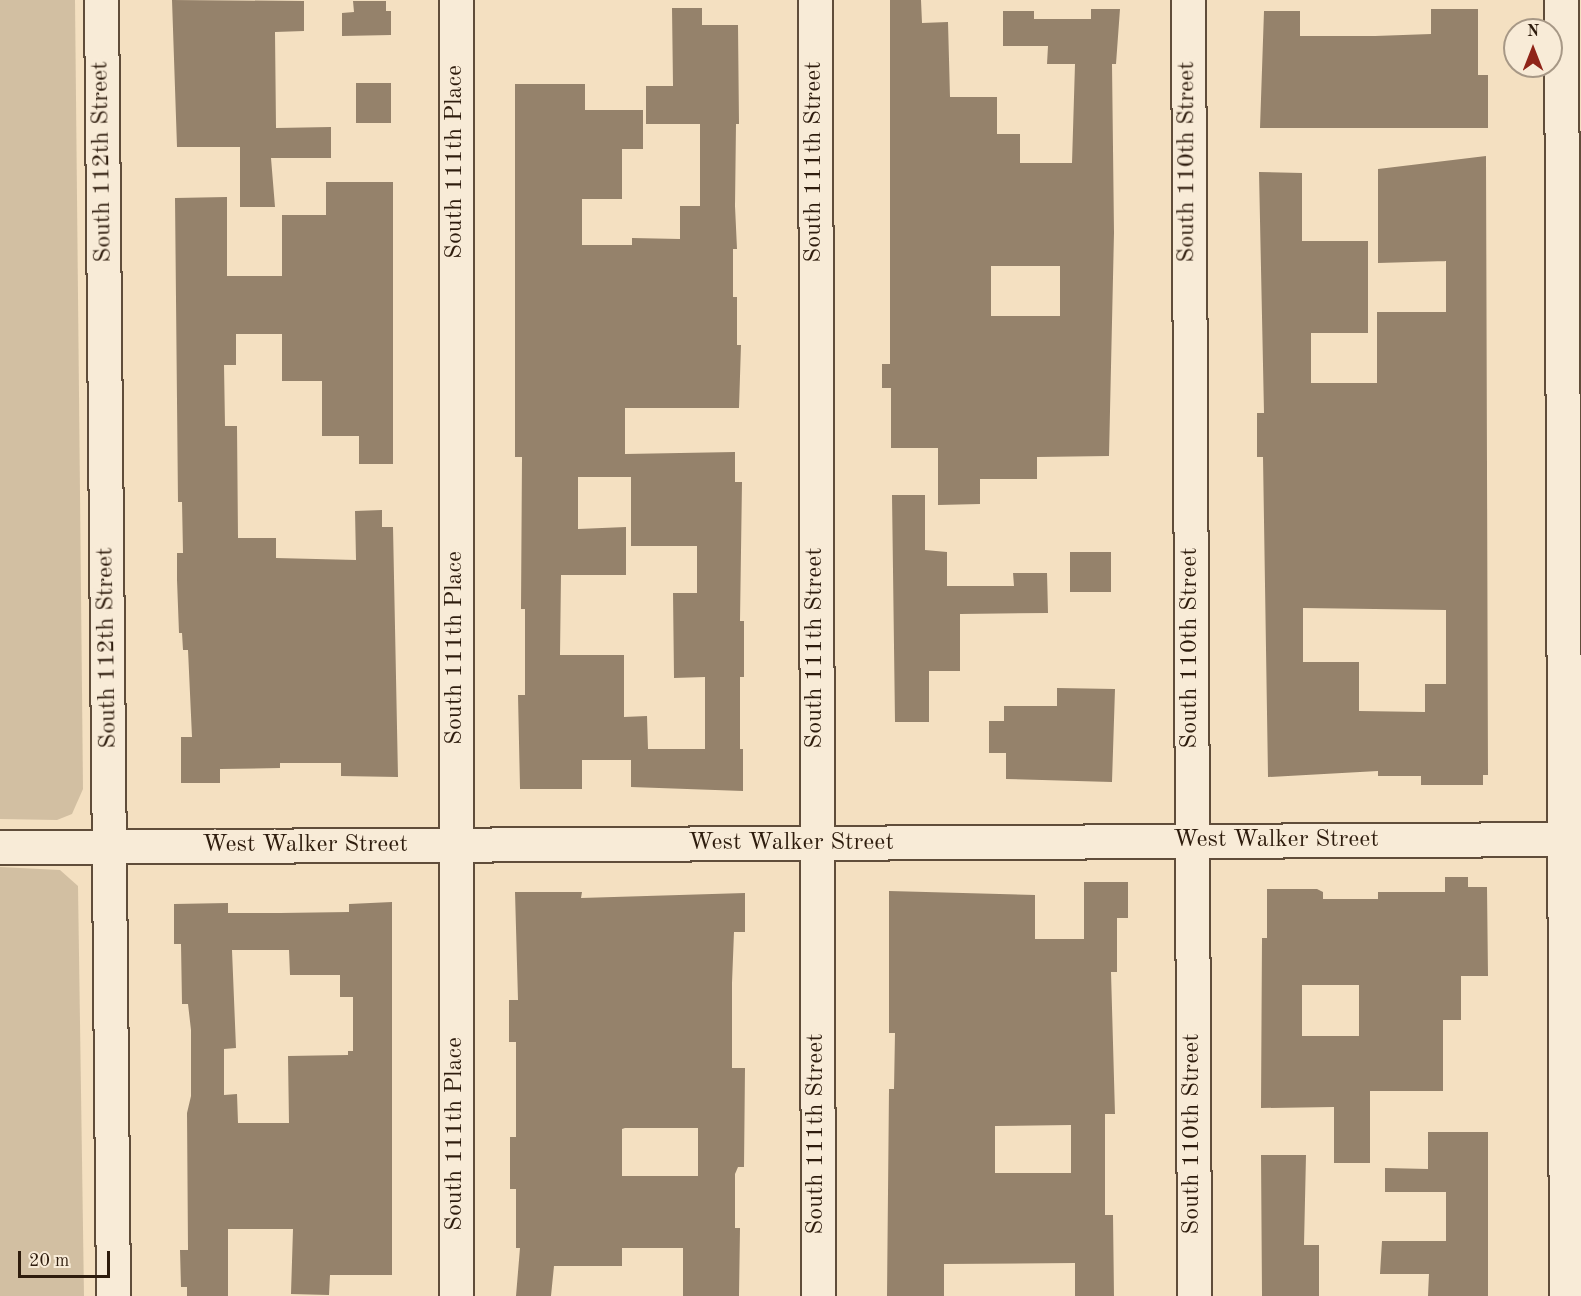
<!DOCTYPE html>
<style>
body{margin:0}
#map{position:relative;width:1581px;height:1296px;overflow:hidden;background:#f4e0c1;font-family:"Old Standard TT",serif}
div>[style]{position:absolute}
.green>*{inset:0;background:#d2bfa2}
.building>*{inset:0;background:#95826b;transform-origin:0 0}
.roads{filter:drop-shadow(2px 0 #604d3a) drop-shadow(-2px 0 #604d3a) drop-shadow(0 2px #604d3a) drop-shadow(0 -2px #604d3a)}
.minor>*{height:33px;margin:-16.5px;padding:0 16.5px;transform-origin:16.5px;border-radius:16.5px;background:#f8ebd7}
span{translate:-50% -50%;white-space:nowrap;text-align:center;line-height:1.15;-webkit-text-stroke:6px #f8ebd7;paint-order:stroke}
.street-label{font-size:24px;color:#2e1c0d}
.north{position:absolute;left:1503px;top:18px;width:60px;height:60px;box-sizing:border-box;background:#f8ebd7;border:2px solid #a79886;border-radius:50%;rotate:0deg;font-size:16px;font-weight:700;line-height:24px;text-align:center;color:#2e1c0d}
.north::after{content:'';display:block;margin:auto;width:21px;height:27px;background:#8f2418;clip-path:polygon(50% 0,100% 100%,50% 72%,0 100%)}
.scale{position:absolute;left:18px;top:1251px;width:92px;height:27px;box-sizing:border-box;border:3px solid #2e1c0d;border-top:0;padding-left:8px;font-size:18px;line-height:21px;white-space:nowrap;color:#2e1c0d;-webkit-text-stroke:4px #f8ebd7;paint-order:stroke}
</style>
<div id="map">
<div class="green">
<i style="clip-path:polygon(0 0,75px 0,83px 789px,72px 814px,57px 820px,0 819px)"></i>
<i style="clip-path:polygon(0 867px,60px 870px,78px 886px,84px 1296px,0 1296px)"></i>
</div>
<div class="building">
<i style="clip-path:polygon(172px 0,304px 1px,304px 31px,275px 32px,276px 128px,331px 127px,331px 158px,271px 158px,275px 207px,240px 207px,240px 147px,177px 147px)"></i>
<i style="clip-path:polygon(evenodd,890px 0,921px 0,922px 23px,948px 22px,950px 97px,997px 97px,997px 134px,1020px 134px,1020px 163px,1072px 163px,1075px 64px,1047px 64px,1048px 46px,1003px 46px,1003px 11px,1034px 11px,1034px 19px,1091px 19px,1091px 9px,1120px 9px,1116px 64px,1112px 64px,1114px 233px,1109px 456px,1037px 457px,1037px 479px,980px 479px,980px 504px,938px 505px,938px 448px,891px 448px,891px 388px,882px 388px,882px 364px,890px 364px,890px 0,991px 266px,1060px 266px,1060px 316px,991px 316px,991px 266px)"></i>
<i style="clip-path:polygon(353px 1px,386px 1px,386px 11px,391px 11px,391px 35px,342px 36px,342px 13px,354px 12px)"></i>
<i style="clip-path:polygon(evenodd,672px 8px,702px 8px,702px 25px,738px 25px,739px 124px,736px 124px,735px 206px,737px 249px,733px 249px,733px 297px,737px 297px,737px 345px,741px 345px,739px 408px,625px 408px,625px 454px,735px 452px,735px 482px,742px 482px,740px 621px,744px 621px,744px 677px,740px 677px,740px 749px,743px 749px,743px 791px,631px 787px,631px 760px,582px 760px,582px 789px,520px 789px,518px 695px,525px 695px,525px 609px,521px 609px,522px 457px,515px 457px,515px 84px,585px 84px,585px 110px,643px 110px,643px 149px,622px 149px,622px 199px,582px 199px,582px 245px,632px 245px,632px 238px,680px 239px,680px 206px,700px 206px,700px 124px,646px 124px,646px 86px,673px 86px,672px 8px,578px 477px,631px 477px,631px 546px,697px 546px,697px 593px,673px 593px,674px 678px,705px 677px,705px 749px,648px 749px,647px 716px,624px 717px,624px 655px,560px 655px,561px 575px,626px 575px,626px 527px,578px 529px,578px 477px)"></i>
<i style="clip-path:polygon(1431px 9px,1478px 9px,1478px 75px,1488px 75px,1488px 128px,1260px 128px,1264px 11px,1300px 11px,1300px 36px,1375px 36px,1431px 34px)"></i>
<i style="left:356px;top:83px;width:35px;height:40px"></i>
<i style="clip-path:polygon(evenodd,1486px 156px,1488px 775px,1483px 775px,1483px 785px,1421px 785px,1421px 776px,1378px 776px,1378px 771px,1268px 777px,1263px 457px,1257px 457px,1257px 413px,1264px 413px,1259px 172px,1302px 173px,1302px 241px,1368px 241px,1368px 333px,1311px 333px,1311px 383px,1377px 383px,1377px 312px,1446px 312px,1446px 261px,1378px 263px,1378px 169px,1486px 156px,1303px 608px,1446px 610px,1446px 684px,1425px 684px,1425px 712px,1359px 711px,1359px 662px,1303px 662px,1303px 608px)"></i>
<i style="clip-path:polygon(326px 182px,393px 182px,393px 464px,359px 464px,359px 436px,322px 436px,322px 381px,282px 381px,282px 334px,236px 334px,236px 365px,224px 365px,225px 426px,237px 426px,238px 538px,276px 538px,276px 558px,356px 560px,355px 511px,382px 510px,382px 527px,393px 527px,398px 777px,341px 776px,341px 763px,280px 763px,280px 768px,220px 769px,220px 783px,181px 783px,181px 737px,192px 737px,188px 650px,183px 650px,182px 633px,179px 633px,177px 580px,177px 553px,183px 553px,182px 502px,178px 502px,175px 198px,227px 197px,227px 276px,282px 276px,282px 215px,326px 215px)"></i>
<i style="clip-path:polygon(892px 495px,925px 495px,925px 550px,947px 552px,947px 586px,1014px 586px,1013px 573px,1047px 573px,1048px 613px,960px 614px,960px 671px,929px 671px,929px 722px,895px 722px)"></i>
<i style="left:1070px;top:552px;width:41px;height:40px"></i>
<i style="clip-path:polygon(1057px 688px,1115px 689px,1112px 782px,1006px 779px,1006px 753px,989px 753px,989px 721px,1004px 721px,1004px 706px,1057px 706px)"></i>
<i style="clip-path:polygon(evenodd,1445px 877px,1468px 877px,1468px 887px,1487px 887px,1488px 976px,1461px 976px,1461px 1020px,1443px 1020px,1443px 1091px,1370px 1091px,1370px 1163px,1334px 1163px,1334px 1107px,1261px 1108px,1262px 938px,1267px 938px,1267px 889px,1317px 889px,1323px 892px,1323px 899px,1378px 899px,1378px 892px,1445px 892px,1445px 877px,1302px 985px,1359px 985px,1359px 1036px,1302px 1036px,1302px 985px)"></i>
<i style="clip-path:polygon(evenodd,1084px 882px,1128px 882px,1128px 918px,1117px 918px,1117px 972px,1111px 972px,1115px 1114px,1105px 1114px,1105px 1215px,1113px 1215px,1114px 1296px,1075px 1296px,1075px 1263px,944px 1264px,944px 1296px,887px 1296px,889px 1089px,894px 1089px,895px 1033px,889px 1033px,889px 891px,1035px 895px,1035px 939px,1084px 939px,1084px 882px,1071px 1125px,1071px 1173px,995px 1173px,995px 1126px,1071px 1125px)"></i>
<i style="clip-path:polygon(evenodd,515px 892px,582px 892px,581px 898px,745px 893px,745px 932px,734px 932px,732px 983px,732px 1068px,745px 1068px,744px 1167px,738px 1167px,735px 1174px,735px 1228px,740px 1228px,739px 1296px,683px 1296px,683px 1248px,622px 1248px,622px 1266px,554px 1266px,551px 1296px,516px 1296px,520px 1248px,516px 1248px,516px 1189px,510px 1189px,510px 1137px,516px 1137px,516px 1042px,509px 1042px,509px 1000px,518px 1000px,515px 892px,625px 1128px,698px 1128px,698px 1176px,622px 1176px,622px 1129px,625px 1128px)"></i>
<i style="clip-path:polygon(evenodd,392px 902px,392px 1275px,330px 1275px,329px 1295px,291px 1294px,293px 1229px,228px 1229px,228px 1296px,187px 1296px,187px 1287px,181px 1287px,180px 1250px,188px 1250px,187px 1113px,191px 1096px,191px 1030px,188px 1004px,182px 1004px,181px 944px,174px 944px,174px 904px,228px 903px,228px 913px,280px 913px,349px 912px,349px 904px,392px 902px,232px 950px,289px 950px,290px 975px,340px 975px,340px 997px,353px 997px,353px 1051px,348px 1051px,348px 1055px,288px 1056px,289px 1123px,238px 1123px,237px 1094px,224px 1095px,224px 1049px,236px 1048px,232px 950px)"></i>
<i style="clip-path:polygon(1428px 1132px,1488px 1132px,1488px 1296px,1428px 1296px,1429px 1274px,1380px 1274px,1382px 1241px,1446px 1241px,1446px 1192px,1385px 1192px,1385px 1168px,1428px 1169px)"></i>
<i style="clip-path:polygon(1261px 1155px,1306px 1155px,1304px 1245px,1319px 1245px,1319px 1296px,1262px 1296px)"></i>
</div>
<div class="roads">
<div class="minor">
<i style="left:101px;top:0;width:1296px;rotate:89.47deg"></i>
<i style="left:456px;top:0;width:1296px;rotate:90deg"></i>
<i style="left:815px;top:0;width:1296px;rotate:89.87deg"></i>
<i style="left:1188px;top:0;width:1296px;rotate:89.73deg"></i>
<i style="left:1561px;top:0;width:1296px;rotate:89.78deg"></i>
<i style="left:0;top:847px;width:1581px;rotate:-0.29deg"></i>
</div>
</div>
<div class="street-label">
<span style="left:103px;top:162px;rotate:-91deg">South 112th Street</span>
<span style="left:456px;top:162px;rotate:-90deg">South 111th Place</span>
<span style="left:815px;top:162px;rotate:-90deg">South 111th Street</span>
<span style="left:1188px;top:162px;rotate:-90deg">South 110th Street</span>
<span style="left:108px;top:648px;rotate:-91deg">South 112th Street</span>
<span style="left:456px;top:648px;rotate:-90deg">South 111th Place</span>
<span style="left:816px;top:648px;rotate:-90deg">South 111th Street</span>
<span style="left:1191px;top:648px;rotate:-90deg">South 110th Street</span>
<span style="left:1276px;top:841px">West Walker Street</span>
<span style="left:791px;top:844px">West Walker Street</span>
<span style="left:305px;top:846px">West Walker Street</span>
<span style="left:456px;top:1134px;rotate:-90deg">South 111th Place</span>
<span style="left:817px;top:1134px;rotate:-90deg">South 111th Street</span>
<span style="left:1193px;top:1134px;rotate:-90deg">South 110th Street</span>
</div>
<div class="north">N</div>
<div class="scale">20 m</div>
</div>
